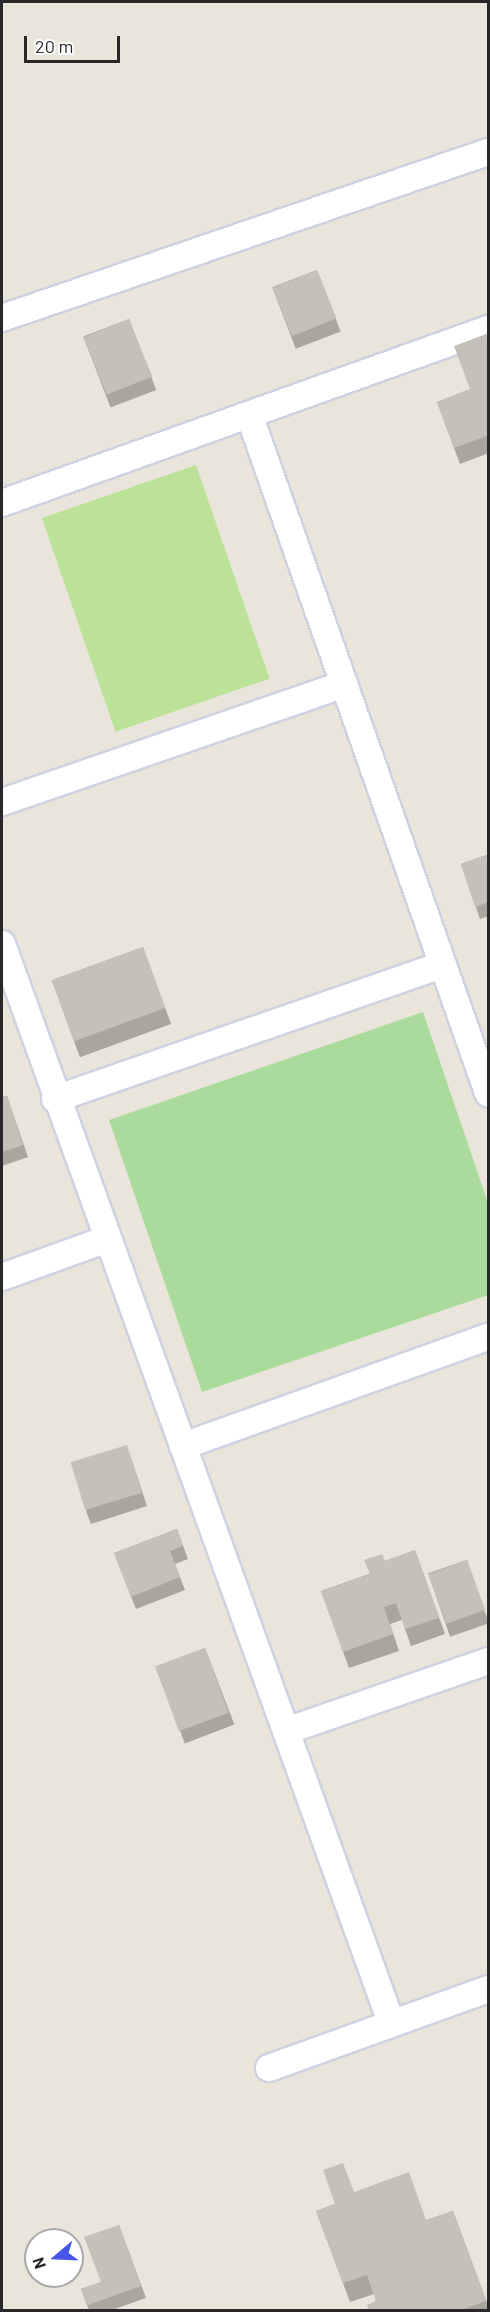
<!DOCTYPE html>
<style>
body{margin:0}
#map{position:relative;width:490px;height:2312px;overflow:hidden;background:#e9e5db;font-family:Barlow,sans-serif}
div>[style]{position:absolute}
.green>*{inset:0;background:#aadb9c}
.pitch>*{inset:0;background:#bbe298;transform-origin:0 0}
.roads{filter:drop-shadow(2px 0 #d0d2e0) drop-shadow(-2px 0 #d0d2e0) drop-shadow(0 2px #d0d2e0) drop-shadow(0 -2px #d0d2e0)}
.street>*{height:26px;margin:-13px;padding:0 13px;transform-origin:13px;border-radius:13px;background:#fff}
.wall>*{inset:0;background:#a9a6a0;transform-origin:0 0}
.building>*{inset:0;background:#c5c1ba;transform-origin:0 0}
span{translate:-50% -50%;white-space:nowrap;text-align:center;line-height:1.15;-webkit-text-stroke:4.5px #fff;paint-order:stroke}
.frame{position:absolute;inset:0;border:3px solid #282828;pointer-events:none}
.north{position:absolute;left:24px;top:2228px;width:60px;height:60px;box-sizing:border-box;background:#fff;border:2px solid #a9a9a9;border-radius:50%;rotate:251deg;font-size:16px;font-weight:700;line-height:24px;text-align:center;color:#282828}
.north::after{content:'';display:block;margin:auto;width:21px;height:27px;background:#4855e9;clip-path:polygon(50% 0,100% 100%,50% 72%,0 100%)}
.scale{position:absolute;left:24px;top:36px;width:96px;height:27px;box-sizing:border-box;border:3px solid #282828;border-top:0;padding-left:8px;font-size:18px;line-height:21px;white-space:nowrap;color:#282828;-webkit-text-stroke:4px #fff;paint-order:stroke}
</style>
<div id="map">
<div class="green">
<i style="clip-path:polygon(423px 1012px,488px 1203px,488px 1295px,202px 1392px,109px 1120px)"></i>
</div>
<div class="pitch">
<i style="left:196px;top:465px;width:226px;height:163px;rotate:71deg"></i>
</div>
<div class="roads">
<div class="street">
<i style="left:2px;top:318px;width:514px;rotate:-18.86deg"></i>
<i style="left:250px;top:417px;width:717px;rotate:70.6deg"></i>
<i style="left:2px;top:503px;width:516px;rotate:-19.7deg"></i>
<i style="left:2px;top:802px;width:362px;rotate:-19deg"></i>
<i style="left:2px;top:944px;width:1146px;rotate:70.16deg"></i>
<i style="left:55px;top:1099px;width:410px;rotate:-19.1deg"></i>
<i style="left:2px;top:1277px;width:109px;rotate:-19.8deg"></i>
<i style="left:183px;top:1446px;width:324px;rotate:-19.7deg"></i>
<i style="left:286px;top:1731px;width:214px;rotate:-19.1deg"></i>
<i style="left:269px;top:2068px;width:233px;rotate:-19.8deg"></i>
</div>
</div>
<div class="wall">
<i style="left:317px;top:270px;width:66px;height:48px;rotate:69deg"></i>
<i style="left:129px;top:319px;width:76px;height:49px;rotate:69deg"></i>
<i style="clip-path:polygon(489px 333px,489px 453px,460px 464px,437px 402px,470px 389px)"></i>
<i style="clip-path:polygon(489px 854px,489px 916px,480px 919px,461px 864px)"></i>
<i style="left:143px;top:947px;width:82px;height:97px;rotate:70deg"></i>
<i style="clip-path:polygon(7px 1096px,28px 1157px,2px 1166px,2px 1097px)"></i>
<i style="clip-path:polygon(131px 1458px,147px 1506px,91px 1524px,86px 1511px)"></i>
<i style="clip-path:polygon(177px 1529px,188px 1559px,175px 1564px,185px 1590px,136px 1609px,114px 1553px)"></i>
<i style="clip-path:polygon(415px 1550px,445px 1634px,411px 1646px,402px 1620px,390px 1624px,399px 1651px,349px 1668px,321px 1591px,369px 1574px,385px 1561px)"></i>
<i style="left:467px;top:1560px;width:67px;height:41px;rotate:71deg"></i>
<i style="left:205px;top:1648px;width:82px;height:53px;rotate:69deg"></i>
<i style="clip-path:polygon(354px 2192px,426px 2220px,453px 2211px,489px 2308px,489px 2310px,369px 2310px,376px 2301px,374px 2294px,350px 2302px,316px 2211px,335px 2204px)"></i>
<i style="clip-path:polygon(119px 2225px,146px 2298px,112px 2310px,89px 2310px,81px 2289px,101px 2282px)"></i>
</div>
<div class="building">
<i style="left:317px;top:270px;width:52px;height:48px;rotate:68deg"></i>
<i style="left:129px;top:319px;width:62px;height:49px;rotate:68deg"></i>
<i style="clip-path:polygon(489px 333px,489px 435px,454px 448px,437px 402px,470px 389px,454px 346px)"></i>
<i style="clip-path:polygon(489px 854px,489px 902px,475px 907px,461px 864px)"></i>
<i style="left:143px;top:947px;width:65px;height:97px;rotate:70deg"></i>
<i style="clip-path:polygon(7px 1096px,23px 1145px,2px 1152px,2px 1097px)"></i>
<i style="left:127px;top:1445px;width:50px;height:59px;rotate:73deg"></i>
<i style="clip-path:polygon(177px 1529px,183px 1546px,170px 1551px,180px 1577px,131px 1597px,114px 1553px)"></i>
<i style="clip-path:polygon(415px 1550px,439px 1618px,405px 1629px,396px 1603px,384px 1607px,393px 1634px,343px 1652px,321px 1591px,370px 1574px,364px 1560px,382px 1554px,385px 1561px)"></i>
<i style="left:467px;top:1560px;width:53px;height:41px;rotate:70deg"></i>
<i style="left:205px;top:1648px;width:69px;height:53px;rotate:70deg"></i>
<i style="clip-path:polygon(343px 2163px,354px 2192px,409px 2172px,426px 2220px,453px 2211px,486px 2301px,461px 2310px,369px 2310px,367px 2305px,376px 2301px,367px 2275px,343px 2283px,316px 2211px,335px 2204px,323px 2170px)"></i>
<i style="clip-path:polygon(119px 2225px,141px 2286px,88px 2305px,81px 2289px,101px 2282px,84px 2237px)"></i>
</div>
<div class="frame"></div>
<div class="north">N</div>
<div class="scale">20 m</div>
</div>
